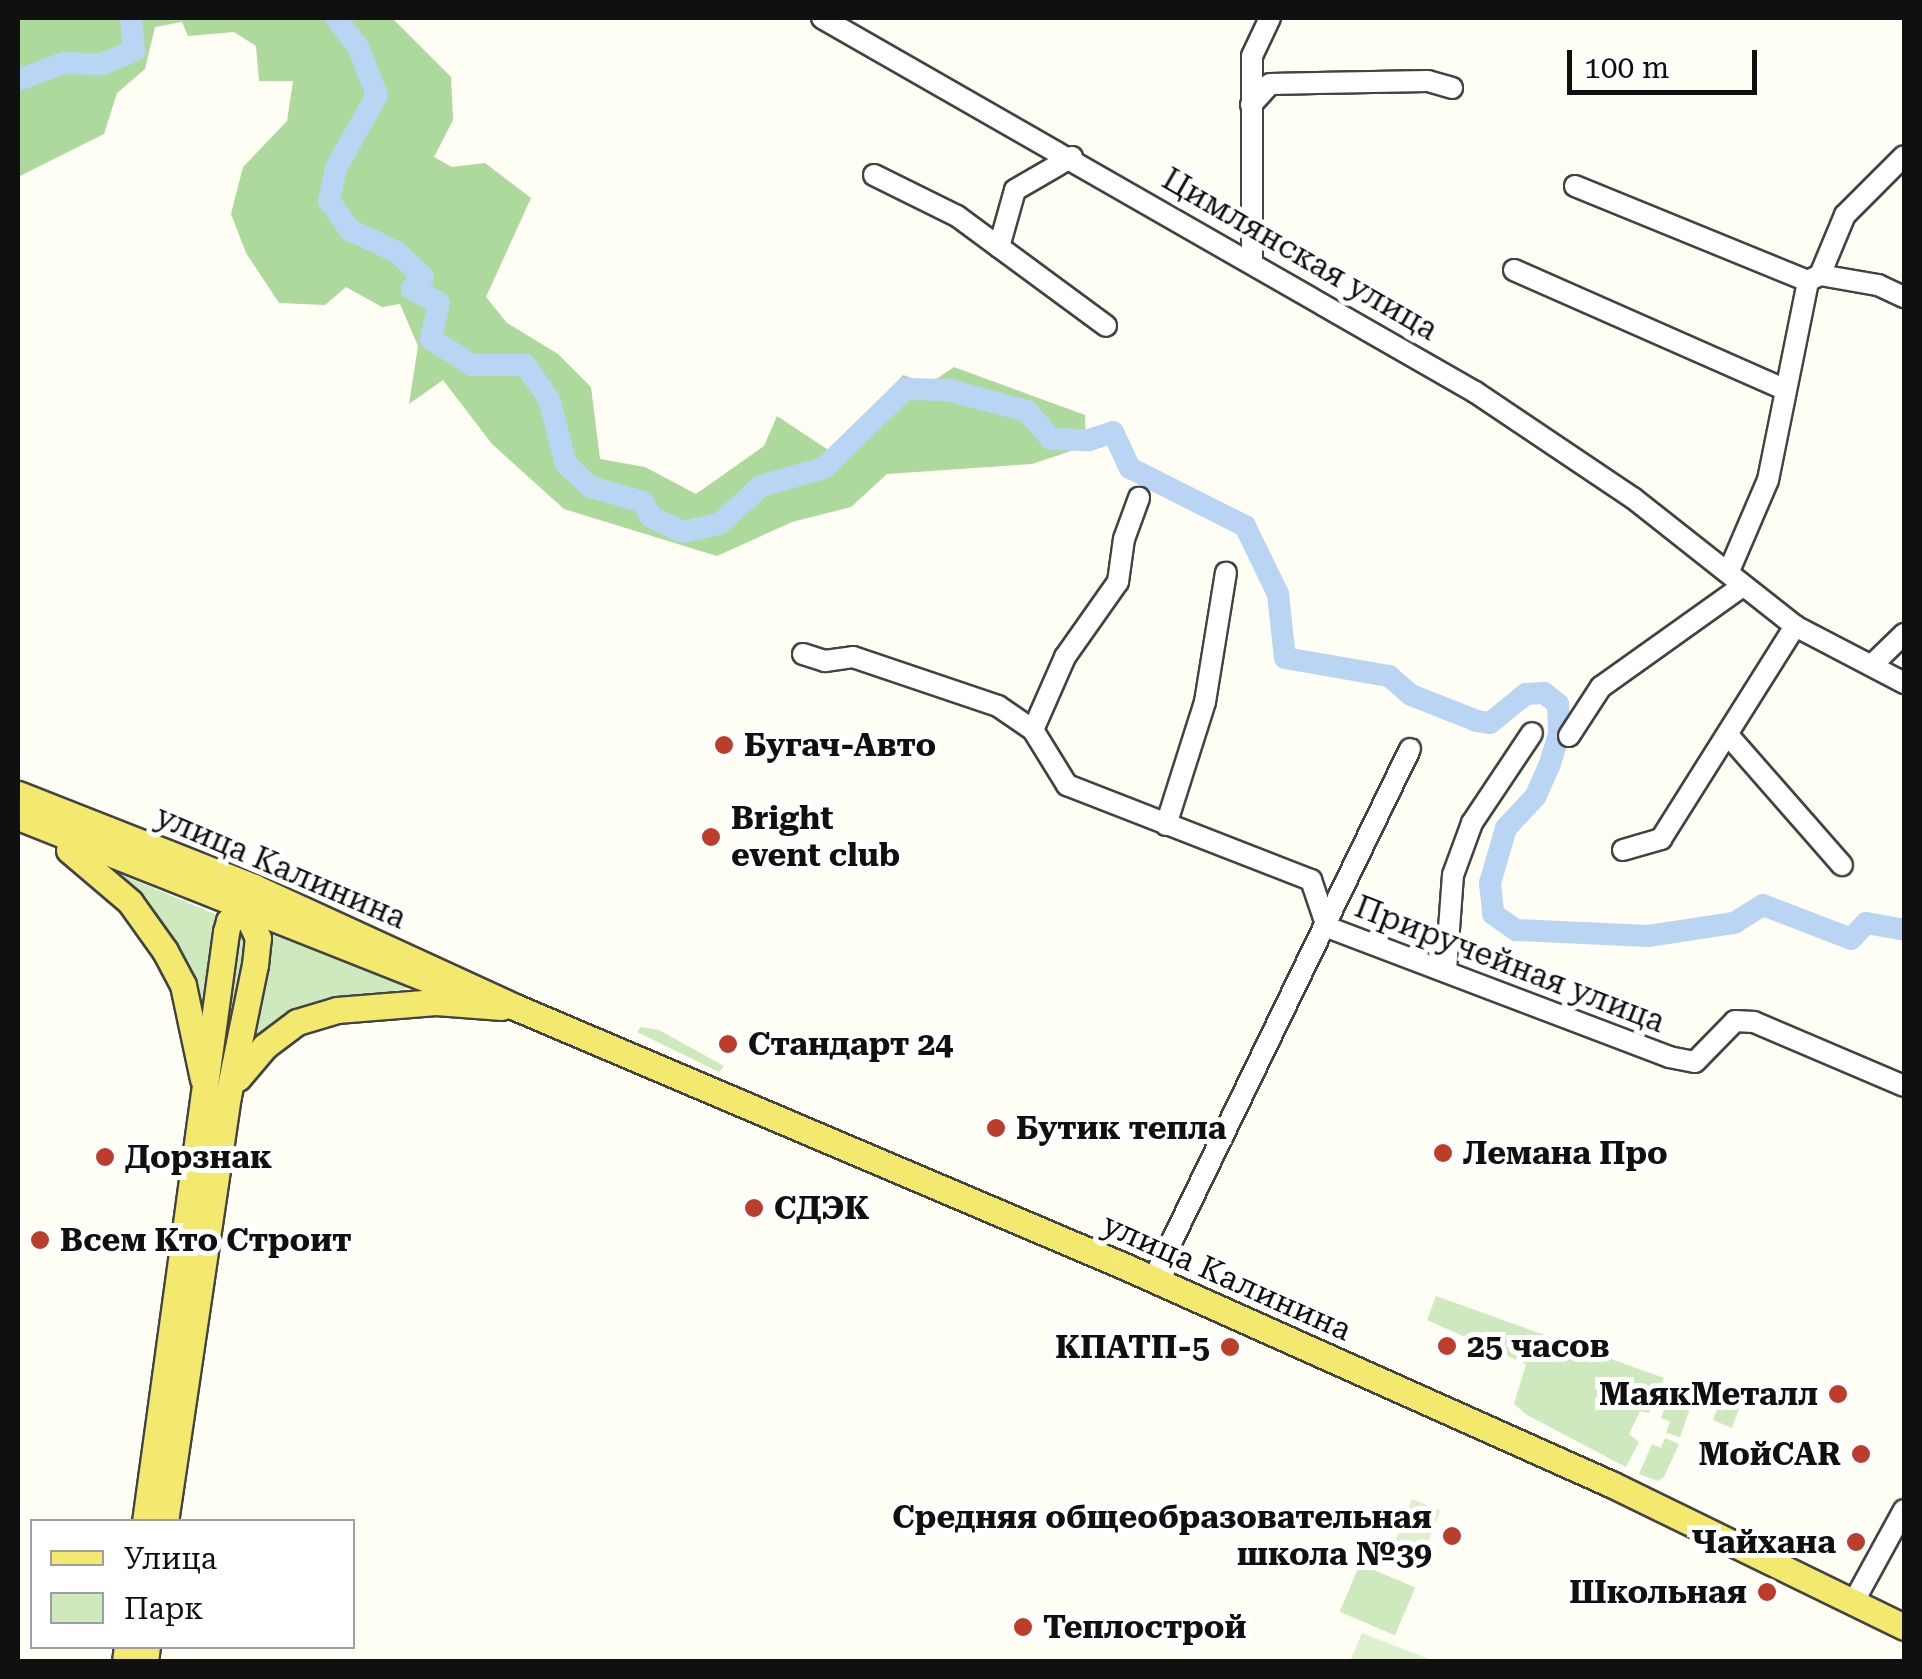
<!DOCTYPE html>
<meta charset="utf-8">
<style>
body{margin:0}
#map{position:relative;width:1922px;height:1679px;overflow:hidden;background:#fffef4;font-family:"Roboto Serif",serif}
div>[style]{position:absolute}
.green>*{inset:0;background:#cde9bd;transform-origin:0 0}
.forest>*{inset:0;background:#aed99d}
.pitch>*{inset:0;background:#dff0cf;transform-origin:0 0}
.river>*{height:22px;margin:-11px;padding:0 11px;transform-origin:11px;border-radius:11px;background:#bad5f4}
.roads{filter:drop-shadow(2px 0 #434343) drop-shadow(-2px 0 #434343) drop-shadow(0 2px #434343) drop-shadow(0 -2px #434343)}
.minor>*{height:20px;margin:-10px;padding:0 10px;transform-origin:10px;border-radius:10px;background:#fff}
.major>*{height:25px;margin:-12.5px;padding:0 12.5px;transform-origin:12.5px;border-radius:12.5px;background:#f3e96f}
.dots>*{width:28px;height:28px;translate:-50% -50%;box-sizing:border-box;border:5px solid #fff;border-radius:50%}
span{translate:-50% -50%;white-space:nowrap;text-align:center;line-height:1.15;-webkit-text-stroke:10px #fff;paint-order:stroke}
.street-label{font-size:32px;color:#101010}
.poi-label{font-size:32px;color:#101010;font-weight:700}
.left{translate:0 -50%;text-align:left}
.right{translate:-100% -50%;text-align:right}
.frame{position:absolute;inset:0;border:20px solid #101010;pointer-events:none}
.legend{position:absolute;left:30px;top:1519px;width:325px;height:130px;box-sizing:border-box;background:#fff;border:2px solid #9f9f9f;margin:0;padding:12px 18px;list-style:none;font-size:30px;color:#101010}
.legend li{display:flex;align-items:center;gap:20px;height:50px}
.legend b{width:50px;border:2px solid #9f9f9f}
.scale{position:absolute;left:1567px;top:50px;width:190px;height:45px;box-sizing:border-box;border:5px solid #101010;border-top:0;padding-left:12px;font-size:30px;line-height:35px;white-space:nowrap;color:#101010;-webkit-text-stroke:8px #fff;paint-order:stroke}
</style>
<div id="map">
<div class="green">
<i style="clip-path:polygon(113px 871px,215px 914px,204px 1022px,126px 884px)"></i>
<i style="clip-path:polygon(242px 928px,249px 938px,221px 1084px,237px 933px)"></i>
<i style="clip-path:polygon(270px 933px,409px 988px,307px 1007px,285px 1015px,248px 1046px)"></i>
<i style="clip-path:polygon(641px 1027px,659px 1030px,724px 1066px,719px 1072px,637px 1032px)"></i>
<i style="clip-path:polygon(1436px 1296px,1664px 1378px,1649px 1413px,1640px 1411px,1629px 1434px,1639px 1442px,1626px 1467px,1527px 1415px,1514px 1404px,1526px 1364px,1427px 1320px)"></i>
<i style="clip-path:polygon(1726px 1385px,1738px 1387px,1743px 1398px,1732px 1428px,1713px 1420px)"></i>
<i style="clip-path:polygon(1673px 1386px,1694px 1396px,1680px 1437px,1666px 1433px,1670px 1421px,1661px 1418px)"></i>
<i style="clip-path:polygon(1665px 1438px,1679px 1444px,1664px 1477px,1658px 1481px,1639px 1474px,1652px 1444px,1661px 1448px)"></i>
<i style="left:1360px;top:1564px;width:60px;height:52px;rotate:23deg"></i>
</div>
<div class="forest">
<i style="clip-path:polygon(392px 18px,451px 77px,453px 120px,434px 157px,452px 167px,485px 163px,531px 198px,486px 297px,507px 323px,558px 354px,591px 387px,600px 459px,645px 467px,696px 494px,764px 446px,777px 416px,830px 451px,903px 375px,929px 384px,954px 367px,1085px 415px,1086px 446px,1032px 464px,887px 474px,851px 507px,792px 522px,717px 556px,564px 509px,492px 444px,443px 380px,409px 404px,418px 346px,400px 304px,382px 307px,346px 287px,325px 305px,279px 303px,246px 253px,231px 214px,243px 167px,287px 121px,293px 81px,259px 81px,256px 46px,234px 32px,188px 36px,182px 22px,155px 27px,145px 69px,117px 93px,104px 134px,18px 177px,18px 19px)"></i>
</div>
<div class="pitch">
<i style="left:1412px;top:1499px;width:31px;height:51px;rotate:22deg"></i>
<i style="clip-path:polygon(1362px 1633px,1434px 1661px,1350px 1661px)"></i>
</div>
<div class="river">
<i style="left:336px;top:18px;width:36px;rotate:53deg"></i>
<i style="left:358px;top:47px;width:52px;rotate:68.4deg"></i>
<i style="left:377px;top:95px;width:84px;rotate:119.3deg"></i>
<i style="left:336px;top:168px;width:34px;rotate:102deg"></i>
<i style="left:329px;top:201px;width:36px;rotate:54deg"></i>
<i style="left:350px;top:230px;width:52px;rotate:25.1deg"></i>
<i style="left:397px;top:252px;width:36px;rotate:44deg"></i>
<i style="left:423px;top:277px;width:16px;rotate:133deg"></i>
<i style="left:412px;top:289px;width:30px;rotate:27deg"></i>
<i style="left:439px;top:303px;width:37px;rotate:103deg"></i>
<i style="left:431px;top:339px;width:49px;rotate:32.4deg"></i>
<i style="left:472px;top:365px;width:53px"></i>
<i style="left:525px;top:365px;width:42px;rotate:54.8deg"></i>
<i style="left:549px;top:399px;width:67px;rotate:75.3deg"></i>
<i style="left:566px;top:464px;width:34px;rotate:43deg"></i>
<i style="left:591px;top:487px;width:54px;rotate:16.1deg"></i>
<i style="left:643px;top:502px;width:17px;rotate:62deg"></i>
<i style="left:651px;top:517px;width:35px;rotate:25deg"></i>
<i style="left:683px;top:532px;width:37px;rotate:-13deg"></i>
<i style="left:719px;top:524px;width:57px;rotate:-42.1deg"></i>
<i style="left:761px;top:486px;width:66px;rotate:-15.9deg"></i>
<i style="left:824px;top:468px;width:113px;rotate:-44.3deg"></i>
<i style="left:905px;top:389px;width:43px;rotate:1.3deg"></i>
<i style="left:948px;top:390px;width:82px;rotate:14.9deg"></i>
<i style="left:1027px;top:411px;width:37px;rotate:49deg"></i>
<i style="left:1051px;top:439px;width:38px;rotate:2deg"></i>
<i style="left:1089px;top:440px;width:25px;rotate:-18deg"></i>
<i style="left:1113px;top:432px;width:40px;rotate:65deg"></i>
<i style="left:1130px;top:468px;width:129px;rotate:26.8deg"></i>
<i style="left:1245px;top:526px;width:76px;rotate:64.1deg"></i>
<i style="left:1278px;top:594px;width:64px;rotate:83.8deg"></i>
<i style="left:1285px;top:658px;width:106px;rotate:9.8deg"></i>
<i style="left:1389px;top:676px;width:29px;rotate:41deg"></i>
<i style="left:1411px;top:695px;width:71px;rotate:21.5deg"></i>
<i style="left:1477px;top:721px;width:13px;rotate:9deg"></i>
<i style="left:1490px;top:723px;width:46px;rotate:-38.9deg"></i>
<i style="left:1526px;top:694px;width:18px;rotate:-3deg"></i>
<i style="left:1544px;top:693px;width:18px;rotate:38deg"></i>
<i style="left:1558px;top:704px;width:30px;rotate:88deg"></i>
<i style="left:1559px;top:734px;width:34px;rotate:107deg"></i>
<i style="left:1549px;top:766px;width:34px;rotate:114deg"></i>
<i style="left:1535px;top:797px;width:42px;rotate:133.1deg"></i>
<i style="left:1506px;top:828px;width:57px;rotate:106.2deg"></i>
<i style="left:1490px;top:883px;width:31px;rotate:84deg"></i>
<i style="left:1493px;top:914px;width:28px;rotate:35deg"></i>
<i style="left:1516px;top:930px;width:132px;rotate:2.6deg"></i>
<i style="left:1648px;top:936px;width:87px;rotate:-8.6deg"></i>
<i style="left:1734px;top:923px;width:34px;rotate:-32deg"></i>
<i style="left:1763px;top:905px;width:94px;rotate:21.1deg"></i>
<i style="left:1851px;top:939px;width:22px;rotate:-47deg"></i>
<i style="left:1866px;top:923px;width:39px;rotate:10deg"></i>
<i style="left:18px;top:80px;width:49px;rotate:-20.3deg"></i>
<i style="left:64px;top:63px;width:38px;rotate:2deg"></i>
<i style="left:102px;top:64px;width:35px;rotate:-22deg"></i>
<i style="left:134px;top:51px;width:33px;rotate:-95deg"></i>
</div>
<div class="roads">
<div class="minor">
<i style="left:822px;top:18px;width:753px;rotate:29.8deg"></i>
<i style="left:1475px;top:392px;width:190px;rotate:33.9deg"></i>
<i style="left:1633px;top:498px;width:206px;rotate:38.3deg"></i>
<i style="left:1795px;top:626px;width:123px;rotate:27.6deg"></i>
<i style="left:1251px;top:105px;width:28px;rotate:-48deg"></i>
<i style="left:1270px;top:84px;width:158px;rotate:-1.1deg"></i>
<i style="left:1428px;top:81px;width:25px;rotate:16deg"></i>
<i style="left:874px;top:175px;width:93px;rotate:26.3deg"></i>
<i style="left:957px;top:216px;width:185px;rotate:36.4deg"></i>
<i style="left:1575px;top:186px;width:252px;rotate:22.2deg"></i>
<i style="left:999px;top:247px;width:59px;rotate:-74.3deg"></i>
<i style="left:1015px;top:190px;width:66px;rotate:-30.1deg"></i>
<i style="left:1252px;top:259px;width:203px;rotate:-90deg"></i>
<i style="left:1252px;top:56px;width:42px;rotate:-64.7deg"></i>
<i style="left:1514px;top:270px;width:297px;rotate:23.8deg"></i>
<i style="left:1820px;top:275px;width:59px;rotate:9.8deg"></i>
<i style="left:1878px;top:285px;width:29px;rotate:25deg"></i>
<i style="left:1729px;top:571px;width:99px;rotate:-66.8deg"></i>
<i style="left:1768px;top:480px;width:203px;rotate:-78.6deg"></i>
<i style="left:1808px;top:281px;width:13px;rotate:-27deg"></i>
<i style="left:1820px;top:275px;width:65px;rotate:-67.4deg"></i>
<i style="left:1845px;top:215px;width:83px;rotate:-45deg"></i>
<i style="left:803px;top:654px;width:23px;rotate:18deg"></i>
<i style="left:825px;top:661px;width:28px;rotate:-8deg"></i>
<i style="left:853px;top:657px;width:153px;rotate:18.7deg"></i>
<i style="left:998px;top:706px;width:42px;rotate:34.4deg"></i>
<i style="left:1033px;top:730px;width:65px;rotate:58.3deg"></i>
<i style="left:1067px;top:785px;width:262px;rotate:21.3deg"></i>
<i style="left:1311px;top:880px;width:50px;rotate:71.2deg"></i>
<i style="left:1327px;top:927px;width:366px;rotate:20.8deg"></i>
<i style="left:1669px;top:1057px;width:26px;rotate:11deg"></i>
<i style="left:1695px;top:1062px;width:57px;rotate:-45.7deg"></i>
<i style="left:1735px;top:1021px;width:19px;rotate:3deg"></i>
<i style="left:1754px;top:1022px;width:163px;rotate:23.1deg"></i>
<i style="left:1872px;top:665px;width:45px;rotate:-44.1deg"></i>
<i style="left:1033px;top:730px;width:80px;rotate:-66.3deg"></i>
<i style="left:1065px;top:657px;width:92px;rotate:-54.8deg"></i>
<i style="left:1118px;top:582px;width:43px;rotate:-82.1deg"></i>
<i style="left:1124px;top:539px;width:44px;rotate:-69.9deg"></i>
<i style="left:1728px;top:735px;width:173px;rotate:48.8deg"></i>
<i style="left:1569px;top:736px;width:59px;rotate:-56.9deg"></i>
<i style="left:1601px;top:687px;width:172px;rotate:-35.5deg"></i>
<i style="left:1166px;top:825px;width:129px;rotate:-72.4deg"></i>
<i style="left:1205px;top:702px;width:131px;rotate:-80.8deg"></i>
<i style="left:1623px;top:850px;width:40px;rotate:-16deg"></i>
<i style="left:1661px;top:839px;width:252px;rotate:-57.8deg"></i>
<i style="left:1446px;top:970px;width:95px;rotate:-85.8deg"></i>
<i style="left:1453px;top:875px;width:55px;rotate:-69.9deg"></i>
<i style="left:1472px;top:823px;width:108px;rotate:-56.3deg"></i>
<i style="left:1153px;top:1280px;width:590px;rotate:-64.17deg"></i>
<i style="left:1853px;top:1603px;width:106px;rotate:-61.3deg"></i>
</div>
<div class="major">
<i style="left:18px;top:794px;width:254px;rotate:21.5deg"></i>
<i style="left:254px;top:887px;width:287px;rotate:24.7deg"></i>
<i style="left:515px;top:1007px;width:662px;rotate:23.04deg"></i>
<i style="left:1124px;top:1266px;width:534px;rotate:24.12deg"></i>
<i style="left:1611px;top:1484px;width:326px;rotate:26deg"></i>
<i style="left:18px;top:817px;width:453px;rotate:21.6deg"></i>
<i style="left:69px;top:850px;width:80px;rotate:40.4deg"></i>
<i style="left:130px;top:902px;width:60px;rotate:54.5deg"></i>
<i style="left:165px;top:951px;width:38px;rotate:62deg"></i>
<i style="left:183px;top:985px;width:96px;rotate:78deg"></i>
<i style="left:238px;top:1078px;width:42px;rotate:-49.8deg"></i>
<i style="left:265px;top:1046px;width:40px;rotate:-37deg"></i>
<i style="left:297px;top:1022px;width:42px;rotate:-16.7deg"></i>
<i style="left:337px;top:1010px;width:99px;rotate:-4.6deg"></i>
<i style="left:436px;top:1002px;width:66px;rotate:4.3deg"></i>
<i style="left:145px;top:1522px;width:596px;rotate:-82.18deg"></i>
<i style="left:226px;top:932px;width:11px;rotate:-75deg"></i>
<i style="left:229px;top:921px;width:19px;rotate:-28deg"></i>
<i style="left:246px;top:912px;width:26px;rotate:-72deg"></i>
<i style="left:165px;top:1522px;width:431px;rotate:-81.6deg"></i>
<i style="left:228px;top:1096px;width:134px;rotate:-78.4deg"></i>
<i style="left:255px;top:965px;width:27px;rotate:-84deg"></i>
<i style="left:258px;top:938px;width:29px;rotate:-115deg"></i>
<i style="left:125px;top:1662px;width:16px;rotate:-83deg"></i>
<i style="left:145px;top:1662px;width:16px;rotate:-83deg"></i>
</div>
</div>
<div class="dots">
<i style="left:724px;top:745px;background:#bc3d2c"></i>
<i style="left:711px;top:837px;background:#bc3d2c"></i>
<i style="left:728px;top:1044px;background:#bc3d2c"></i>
<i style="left:996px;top:1128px;background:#bc3d2c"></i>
<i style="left:1443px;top:1153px;background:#bc3d2c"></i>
<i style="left:105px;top:1157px;background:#bc3d2c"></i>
<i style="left:754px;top:1208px;background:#bc3d2c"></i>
<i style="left:40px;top:1240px;background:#bc3d2c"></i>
<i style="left:1447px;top:1346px;background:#bc3d2c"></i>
<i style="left:1230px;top:1347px;background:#bc3d2c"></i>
<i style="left:1838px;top:1394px;background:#bc3d2c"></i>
<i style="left:1861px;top:1454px;background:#bc3d2c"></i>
<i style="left:1452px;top:1536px;background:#bc3d2c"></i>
<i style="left:1856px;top:1542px;background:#bc3d2c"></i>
<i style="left:1767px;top:1592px;background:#bc3d2c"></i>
<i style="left:1023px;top:1627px;background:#bc3d2c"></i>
</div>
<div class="street-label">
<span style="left:1300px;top:254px;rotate:30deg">Цимлянская улица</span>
<span style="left:281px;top:867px;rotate:23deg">улица Калинина</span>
<span style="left:1510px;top:964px;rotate:21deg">Приручейная улица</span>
<span style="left:1227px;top:1277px;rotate:24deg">улица Калинина</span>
</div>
<div class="poi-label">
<span class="left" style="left:744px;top:745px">Бугач-Авто</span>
<span class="left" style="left:731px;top:837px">Bright<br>event club</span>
<span class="left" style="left:748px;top:1044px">Стандарт 24</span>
<span class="left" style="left:1016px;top:1128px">Бутик тепла</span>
<span class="left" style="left:1463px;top:1153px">Лемана Про</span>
<span class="left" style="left:125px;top:1157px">Дорзнак</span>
<span class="left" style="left:774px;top:1208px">СДЭК</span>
<span class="left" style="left:60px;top:1240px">Всем Кто Строит</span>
<span class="left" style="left:1467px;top:1346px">25 часов</span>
<span class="right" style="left:1210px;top:1347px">КПАТП-5</span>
<span class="right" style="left:1818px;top:1394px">МаякМеталл</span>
<span class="right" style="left:1841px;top:1454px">МойCAR</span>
<span class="right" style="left:1432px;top:1536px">Средняя общеобразовательная<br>школа №39</span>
<span class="right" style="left:1836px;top:1542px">Чайхана</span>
<span class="right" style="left:1747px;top:1592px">Школьная</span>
<span class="left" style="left:1043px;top:1627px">Теплострой</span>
</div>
<div class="frame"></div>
<ul class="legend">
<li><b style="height:12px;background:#f3e96f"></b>Улица</li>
<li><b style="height:28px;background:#cde9bd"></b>Парк</li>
</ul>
<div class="scale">100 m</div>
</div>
